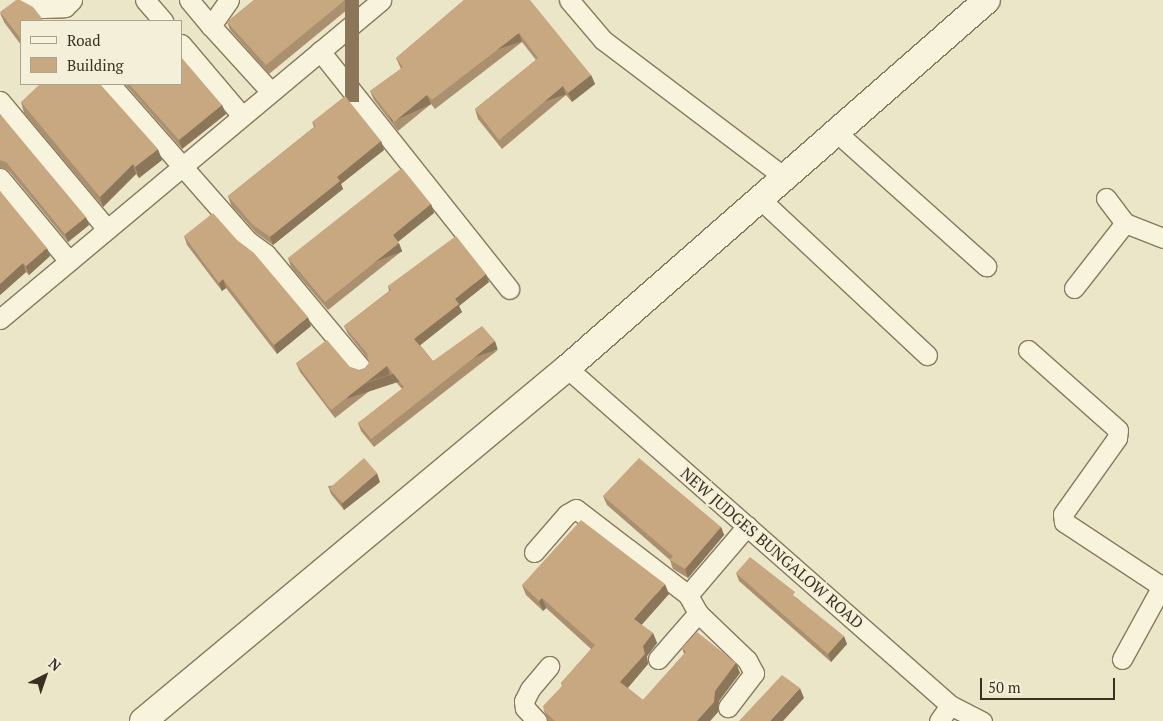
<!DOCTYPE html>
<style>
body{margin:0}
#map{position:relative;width:1163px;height:721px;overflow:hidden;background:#ece6c9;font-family:"PT Serif",serif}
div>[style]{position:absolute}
.roads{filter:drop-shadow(1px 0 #877a5f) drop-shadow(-1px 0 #877a5f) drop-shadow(0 1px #877a5f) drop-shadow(0 -1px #877a5f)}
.street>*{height:19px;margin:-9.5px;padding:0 9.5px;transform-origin:9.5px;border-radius:9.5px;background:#f7f3dc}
.secondary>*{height:26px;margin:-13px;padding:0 13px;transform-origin:13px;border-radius:13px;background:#f7f3dc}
.wall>*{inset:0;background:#ab906f}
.shaded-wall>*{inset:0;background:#8b765a;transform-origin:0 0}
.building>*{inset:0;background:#c7a881;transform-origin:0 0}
span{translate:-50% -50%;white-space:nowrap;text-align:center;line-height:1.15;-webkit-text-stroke:5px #f4efd8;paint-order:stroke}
.street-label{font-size:16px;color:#393021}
.legend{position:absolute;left:20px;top:20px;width:162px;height:65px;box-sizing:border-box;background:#f4efd8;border:1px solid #a9a38f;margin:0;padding:6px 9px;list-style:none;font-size:15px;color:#393021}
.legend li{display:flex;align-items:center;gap:10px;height:25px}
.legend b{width:25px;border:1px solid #a9a38f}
.north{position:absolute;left:20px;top:651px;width:50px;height:50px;-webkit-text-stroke:4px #f4efd8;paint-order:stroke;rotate:41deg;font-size:14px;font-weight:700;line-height:20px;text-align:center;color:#393021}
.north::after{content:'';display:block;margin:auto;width:18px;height:22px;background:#393021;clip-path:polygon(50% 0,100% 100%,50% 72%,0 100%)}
.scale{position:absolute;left:980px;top:678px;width:135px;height:22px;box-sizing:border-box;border:2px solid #393021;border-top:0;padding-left:6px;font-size:15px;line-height:18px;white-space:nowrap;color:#393021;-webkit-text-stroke:4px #f4efd8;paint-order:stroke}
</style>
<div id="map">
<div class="roads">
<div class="street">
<i style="left:28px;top:0;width:16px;rotate:30deg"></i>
<i style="left:42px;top:8px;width:23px;rotate:-2deg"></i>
<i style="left:65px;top:7px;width:10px;rotate:-45deg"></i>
<i style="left:145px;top:0;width:28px;rotate:49deg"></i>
<i style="left:189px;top:0;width:34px;rotate:50deg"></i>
<i style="left:229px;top:0;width:32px;rotate:125deg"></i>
<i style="left:211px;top:26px;width:89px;rotate:47.7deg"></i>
<i style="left:569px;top:0;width:52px;rotate:49.6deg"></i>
<i style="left:603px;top:40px;width:227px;rotate:37.1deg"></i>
<i style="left:181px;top:44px;width:94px;rotate:49.7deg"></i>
<i style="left:320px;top:51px;width:304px;rotate:51.5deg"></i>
<i style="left:110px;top:84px;width:209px;rotate:48.7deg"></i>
<i style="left:248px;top:241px;width:22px;rotate:36deg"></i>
<i style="left:266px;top:254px;width:148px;rotate:50.2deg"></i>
<i style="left:0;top:101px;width:167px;rotate:50.1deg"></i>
<i style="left:835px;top:131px;width:203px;rotate:41.8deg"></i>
<i style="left:0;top:178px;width:108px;rotate:50.3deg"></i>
<i style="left:759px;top:198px;width:230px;rotate:43.1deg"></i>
<i style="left:1106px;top:198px;width:31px;rotate:53deg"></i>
<i style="left:1125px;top:223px;width:41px;rotate:21.5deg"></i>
<i style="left:1074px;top:288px;width:83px;rotate:-51.9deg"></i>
<i style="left:0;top:319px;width:497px;rotate:-39.9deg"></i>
<i style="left:1028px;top:350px;width:120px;rotate:41.6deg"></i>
<i style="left:1118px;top:430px;width:8px;rotate:97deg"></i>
<i style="left:1117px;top:438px;width:93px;rotate:125.4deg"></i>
<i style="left:1063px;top:514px;width:8px;rotate:83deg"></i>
<i style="left:1064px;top:522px;width:116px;rotate:33.4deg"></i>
<i style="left:567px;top:368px;width:510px;rotate:41.34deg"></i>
<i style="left:950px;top:705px;width:36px;rotate:27deg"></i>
<i style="left:534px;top:552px;width:50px;rotate:-49deg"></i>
<i style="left:567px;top:514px;width:10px;rotate:-29deg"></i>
<i style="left:576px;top:509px;width:141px;rotate:37.5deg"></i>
<i style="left:688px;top:595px;width:21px;rotate:61deg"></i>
<i style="left:698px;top:613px;width:68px;rotate:43.8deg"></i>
<i style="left:747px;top:660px;width:15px;rotate:62deg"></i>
<i style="left:754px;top:673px;width:43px;rotate:127.4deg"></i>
<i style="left:688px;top:595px;width:91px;rotate:-49.5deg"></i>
<i style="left:658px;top:659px;width:61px;rotate:-49deg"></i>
<i style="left:1122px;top:659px;width:85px;rotate:-61.3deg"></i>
<i style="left:537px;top:721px;width:18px;rotate:-133deg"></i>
<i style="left:525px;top:708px;width:7px;rotate:-98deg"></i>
<i style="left:524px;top:701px;width:13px;rotate:-63deg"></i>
<i style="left:530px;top:689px;width:30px;rotate:-50deg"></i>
<i style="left:939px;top:721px;width:19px;rotate:-55deg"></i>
</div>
<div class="secondary">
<i style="left:143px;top:721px;width:552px;rotate:-39.78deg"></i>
<i style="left:567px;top:368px;width:558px;rotate:-41.22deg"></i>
</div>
</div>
<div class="wall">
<i style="clip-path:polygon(254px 0,359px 0,269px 74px,230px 30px,227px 22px)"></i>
<i style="clip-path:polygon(464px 0,591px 75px,595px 84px,572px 102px,566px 95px,502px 149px,478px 119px,475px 109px,536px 60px,522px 42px,435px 109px,431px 104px,398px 131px,374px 100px,370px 91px,401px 69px,396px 58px)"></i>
<i style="clip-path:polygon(0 13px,21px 21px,21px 45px,4px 22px)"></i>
<i style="clip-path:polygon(125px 84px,181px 84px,222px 105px,226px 114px,182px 149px)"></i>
<i style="clip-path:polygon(21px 102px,162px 160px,139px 178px,136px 174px,103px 207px,24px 113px)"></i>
<i style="clip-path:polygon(0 114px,89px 225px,68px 242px,9px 171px,0 168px)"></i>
<i style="clip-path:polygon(312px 122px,381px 141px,384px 150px,341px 184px,343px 189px,273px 245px,256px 233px,231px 205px,228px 196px,314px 127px)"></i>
<i style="clip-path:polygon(0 191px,50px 256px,29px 275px,26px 272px,0 295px)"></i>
<i style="clip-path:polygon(431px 204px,434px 213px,398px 242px,402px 251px,328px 310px,291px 267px,288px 258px)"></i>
<i style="clip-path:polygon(184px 236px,311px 326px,277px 354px,226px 288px,222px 291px,187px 245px)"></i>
<i style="clip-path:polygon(489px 282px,459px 306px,462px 312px,420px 345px,433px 361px,498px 350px,374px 447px,361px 431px,358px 423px,402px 389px,390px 375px,335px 418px,300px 372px,296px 363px,350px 367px,359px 370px,365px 368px,369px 363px,368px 359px,348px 334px,344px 326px,389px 291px,388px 286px)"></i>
<i style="clip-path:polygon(380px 482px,344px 510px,331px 494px,328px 486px)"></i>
<i style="clip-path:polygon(603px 496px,721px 527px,724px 535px,688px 578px,673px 569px,670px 560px,607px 505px)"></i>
<i style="clip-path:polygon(736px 573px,797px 598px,847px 644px,831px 662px,739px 581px)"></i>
<i style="clip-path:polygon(522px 585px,669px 594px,641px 625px,653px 633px,657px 643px,647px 656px,648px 664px,628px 688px,643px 700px,684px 654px,682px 648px,736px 663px,740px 673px,719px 701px,718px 712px,710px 721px,548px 721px,544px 711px,562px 686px,561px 683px,591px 649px,546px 608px,543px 611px,526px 595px)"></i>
</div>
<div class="shaded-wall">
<i style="left:345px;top:0;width:14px;height:102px"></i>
<i style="left:519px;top:33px;width:9px;height:110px;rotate:72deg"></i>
<i style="clip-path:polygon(591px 75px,595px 84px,572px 102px,568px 93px)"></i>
<i style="left:563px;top:86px;width:9px;height:84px;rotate:72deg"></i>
<i style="left:427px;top:95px;width:10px;height:43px;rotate:66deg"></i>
<i style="clip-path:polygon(222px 105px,226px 114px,182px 149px,179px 140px)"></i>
<i style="clip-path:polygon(381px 141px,384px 150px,341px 184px,343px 189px,273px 245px,270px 237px,337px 177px)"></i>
<i style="clip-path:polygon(158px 149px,162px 160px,139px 178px,135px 167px)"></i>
<i style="clip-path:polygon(133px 164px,136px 174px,103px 207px,100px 197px)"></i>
<i style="clip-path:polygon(431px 204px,434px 213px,396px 243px,393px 235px)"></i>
<i style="clip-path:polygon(86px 217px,89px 225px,68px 242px,65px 234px)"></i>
<i style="left:399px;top:243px;width:9px;height:95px;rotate:69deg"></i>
<i style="clip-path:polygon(47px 248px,50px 256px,29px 275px,26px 266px)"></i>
<i style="clip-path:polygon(23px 263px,26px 272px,0 295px,0 284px)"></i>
<i style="clip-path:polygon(486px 274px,489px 282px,459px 306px,462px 312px,418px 347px,414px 339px,455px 299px)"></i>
<i style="clip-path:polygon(223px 279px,226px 288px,222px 291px,219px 283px)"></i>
<i style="clip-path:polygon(308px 317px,311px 326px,277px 354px,274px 345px)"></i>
<i style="left:495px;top:341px;width:9px;height:158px;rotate:72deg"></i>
<i style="left:387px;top:366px;width:9px;height:71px;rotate:72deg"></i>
<i style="clip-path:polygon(377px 473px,380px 482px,344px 510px,341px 502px)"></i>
<i style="clip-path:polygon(721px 527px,724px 535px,688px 578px,685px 569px)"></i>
<i style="clip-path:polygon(665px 584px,669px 594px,638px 629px,634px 619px)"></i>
<i style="clip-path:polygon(542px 598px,546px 608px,543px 611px,539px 601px)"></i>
<i style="clip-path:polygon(653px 633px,657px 643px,647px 656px,648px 664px,624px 692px,620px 682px,643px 646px)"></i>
<i style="clip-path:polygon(844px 636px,847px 644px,831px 662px,828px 654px)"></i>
<i style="clip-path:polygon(736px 663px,740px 673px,719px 701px,718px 712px,710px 721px,697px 721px,715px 691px)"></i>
<i style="clip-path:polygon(800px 688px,804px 698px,783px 721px,770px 721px)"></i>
</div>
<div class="building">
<i style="clip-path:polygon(16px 0,20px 0,33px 7px,44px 21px,21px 21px,21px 39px,0 12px)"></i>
<i style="clip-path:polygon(254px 0,345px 0,266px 65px,227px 22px)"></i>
<i style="clip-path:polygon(464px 0,530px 0,591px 75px,568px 93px,563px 86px,499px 140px,475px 109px,538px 58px,519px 33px,432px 100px,427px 95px,394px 122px,370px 91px,403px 67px,396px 58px)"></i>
<i style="clip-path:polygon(181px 57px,222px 105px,179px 140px,129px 84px,181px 84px)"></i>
<i style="clip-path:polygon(40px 84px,100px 84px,158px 149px,135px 167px,133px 164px,100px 197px,21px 102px)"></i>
<i style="clip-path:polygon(345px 96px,381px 141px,337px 177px,340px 181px,270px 237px,252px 224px,228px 196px,316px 126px,312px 122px)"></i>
<i style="clip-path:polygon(0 114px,86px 217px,65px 234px,6px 162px,0 160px)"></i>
<i style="clip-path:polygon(402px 168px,431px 204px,393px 235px,399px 243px,325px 302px,288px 258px)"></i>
<i style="clip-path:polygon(0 191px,47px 248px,26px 266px,23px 263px,0 284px)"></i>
<i style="clip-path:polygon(213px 213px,237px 240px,254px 253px,308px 317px,274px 345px,223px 279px,219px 283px,184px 236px)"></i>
<i style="clip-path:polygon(456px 236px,486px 274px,455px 299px,459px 304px,414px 339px,433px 361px,482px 326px,495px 341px,371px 439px,358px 423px,404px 387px,387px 366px,331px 410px,296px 363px,327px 340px,350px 367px,359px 370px,365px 368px,369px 363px,367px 353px,344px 326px,391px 290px,388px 286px)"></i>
<i style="left:364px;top:458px;width:20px;height:46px;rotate:49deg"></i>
<i style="clip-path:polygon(639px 458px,721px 527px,685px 569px,670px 560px,673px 556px,603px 496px)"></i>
<i style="clip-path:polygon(581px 520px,665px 584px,634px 619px,653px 633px,643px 646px,645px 654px,620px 682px,643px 700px,686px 652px,682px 648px,697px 632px,736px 663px,715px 691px,714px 702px,697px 721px,555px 721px,544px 711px,543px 706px,563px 685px,561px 683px,595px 645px,542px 598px,539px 601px,522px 585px)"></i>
<i style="clip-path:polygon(750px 557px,795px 592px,793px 595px,844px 636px,828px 654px,736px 573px)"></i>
<i style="clip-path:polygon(782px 675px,800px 688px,770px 721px,739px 721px)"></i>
</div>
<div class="street-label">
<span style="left:772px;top:548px;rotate:41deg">NEW JUDGES BUNGALOW ROAD</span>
</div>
<ul class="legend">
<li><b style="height:6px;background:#f7f3dc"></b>Road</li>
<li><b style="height:14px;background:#c7a881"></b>Building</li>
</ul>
<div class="north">N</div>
<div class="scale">50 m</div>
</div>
